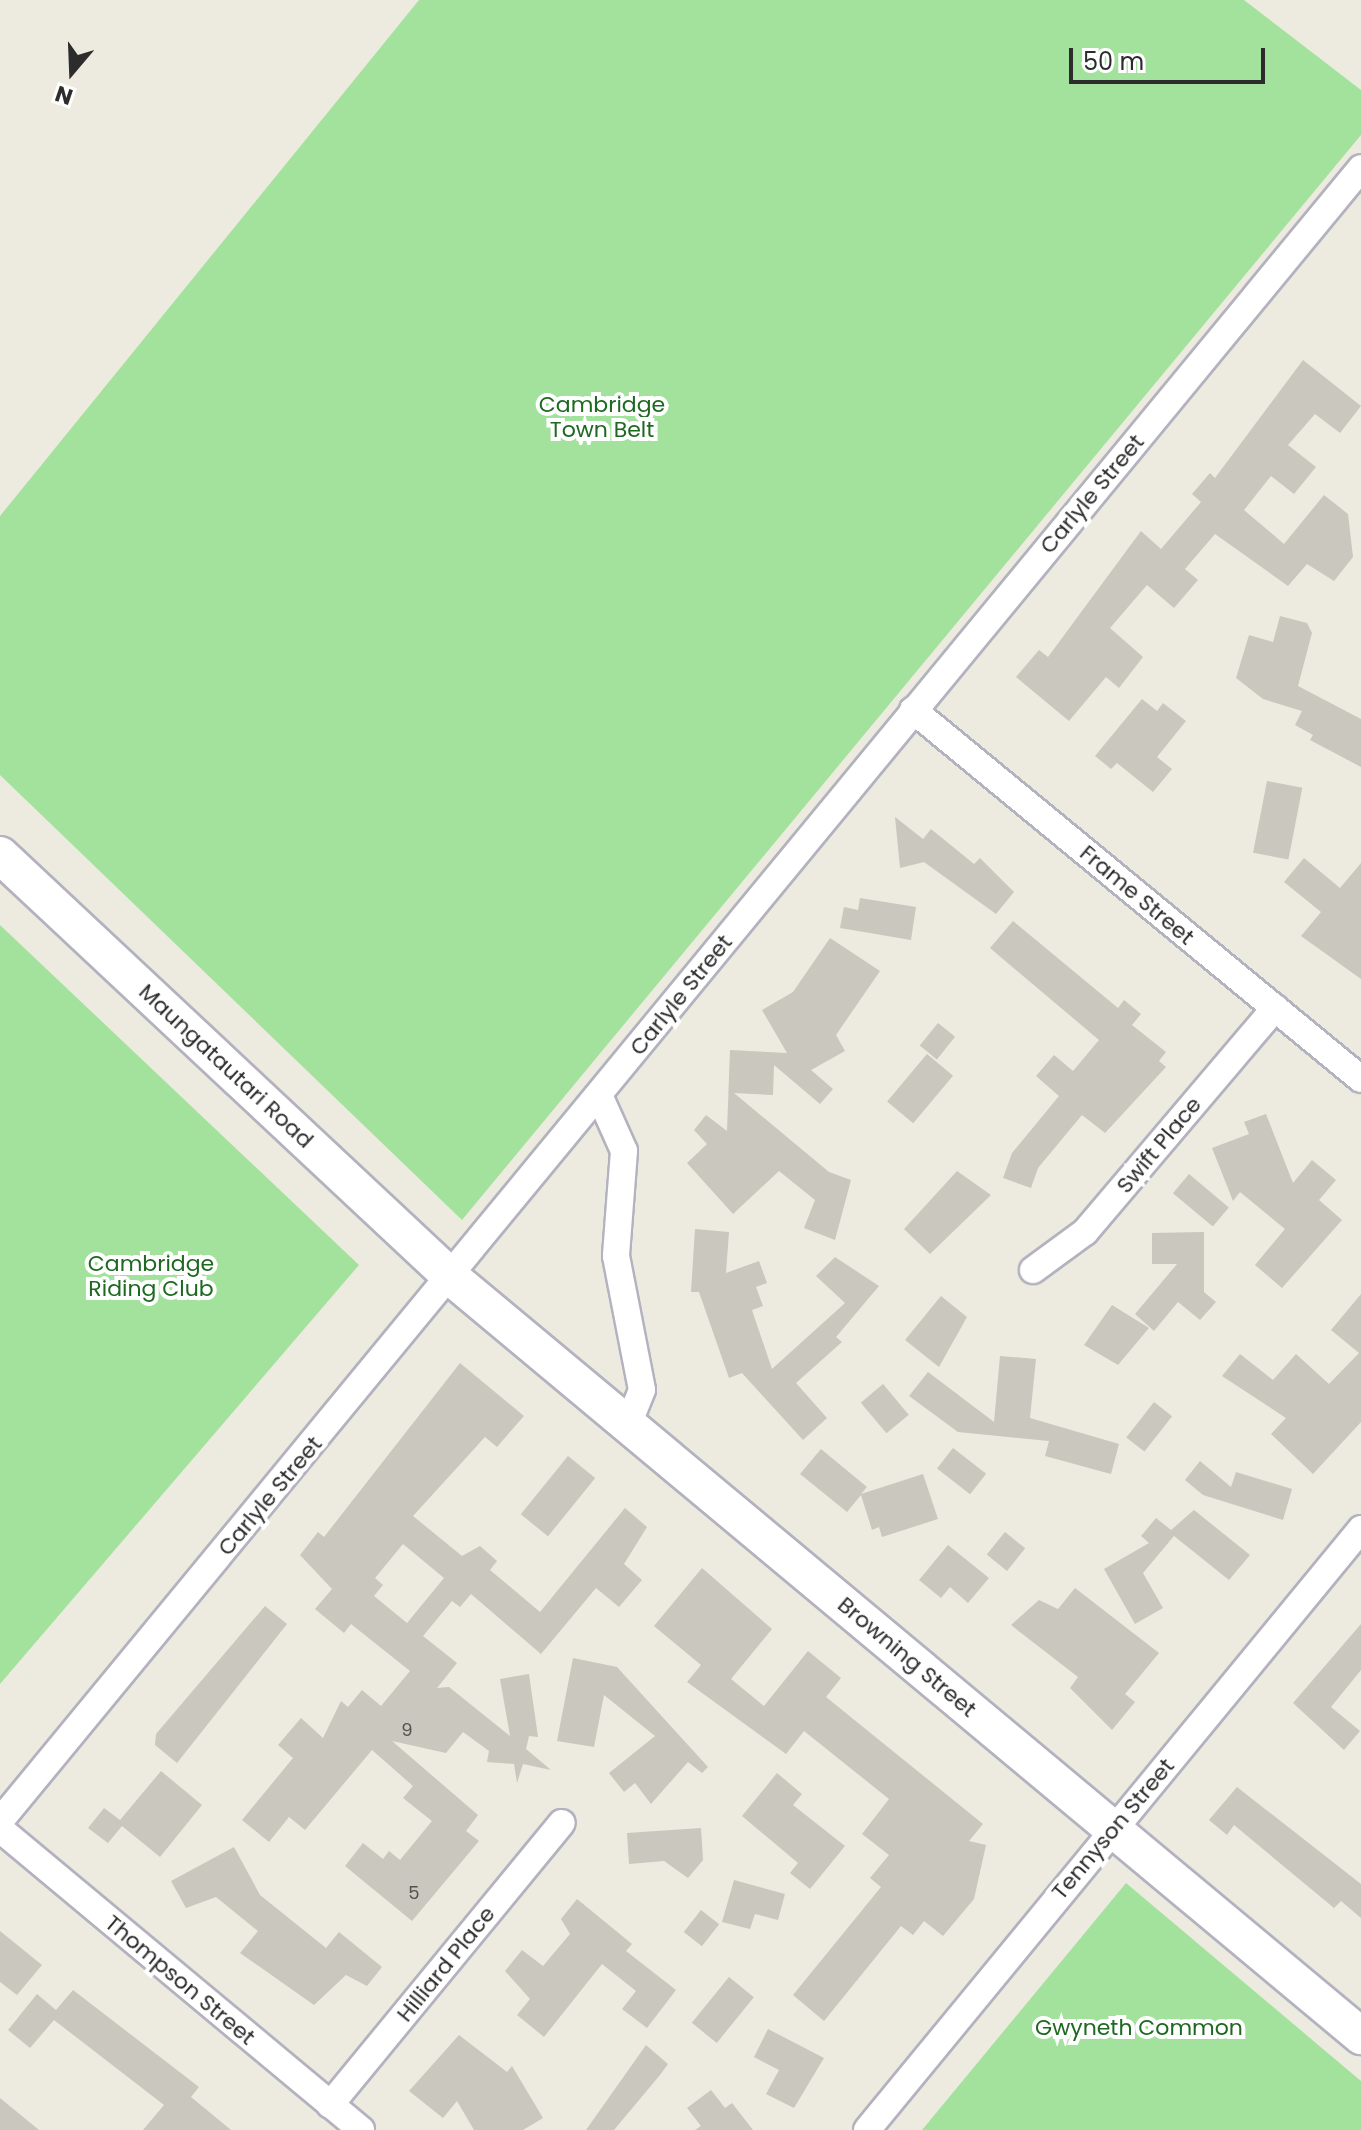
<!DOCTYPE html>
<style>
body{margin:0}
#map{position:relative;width:1361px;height:2130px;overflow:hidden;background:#edebdf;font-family:Poppins,sans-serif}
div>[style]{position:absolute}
.green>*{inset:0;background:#a3e29d}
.building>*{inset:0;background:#c9c7be;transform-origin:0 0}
.roads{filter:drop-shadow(2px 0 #b3b2bf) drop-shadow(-2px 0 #b3b2bf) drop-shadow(0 2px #b3b2bf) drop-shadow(0 -2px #b3b2bf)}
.street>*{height:26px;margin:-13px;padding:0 13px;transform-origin:13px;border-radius:13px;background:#fff}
.secondary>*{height:36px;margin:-18px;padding:0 18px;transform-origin:18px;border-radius:18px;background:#fff}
span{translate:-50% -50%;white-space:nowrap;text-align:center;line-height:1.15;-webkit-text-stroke:8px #fff;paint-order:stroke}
.number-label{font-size:18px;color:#535350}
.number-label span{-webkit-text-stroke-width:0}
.park-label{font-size:22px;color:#1d6920}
.street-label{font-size:22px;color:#2c2c2c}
.north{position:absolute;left:32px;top:32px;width:80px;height:80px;-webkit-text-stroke:6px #fff;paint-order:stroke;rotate:199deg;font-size:22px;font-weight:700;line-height:32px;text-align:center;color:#2c2c2c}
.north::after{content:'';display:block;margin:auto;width:28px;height:36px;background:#2c2c2c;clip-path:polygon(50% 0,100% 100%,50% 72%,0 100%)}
.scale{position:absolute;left:1069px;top:48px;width:196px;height:36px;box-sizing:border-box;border:4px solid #2c2c2c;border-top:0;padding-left:10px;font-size:24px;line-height:28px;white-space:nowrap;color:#2c2c2c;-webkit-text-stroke:6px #fff;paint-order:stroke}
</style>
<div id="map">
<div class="green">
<i style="clip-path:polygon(419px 0,1244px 0,1361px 90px,1361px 135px,462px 1220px,0 775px,0 516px)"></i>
<i style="clip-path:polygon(0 925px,359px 1265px,0 1684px)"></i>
<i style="clip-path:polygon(1126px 1883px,1361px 2081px,1361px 2130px,922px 2130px)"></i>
</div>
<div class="building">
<i style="clip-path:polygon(1303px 360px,1361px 406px,1340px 433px,1315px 414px,1288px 445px,1316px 467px,1294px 494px,1271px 476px,1244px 510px,1284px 544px,1324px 495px,1348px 514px,1353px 557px,1334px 581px,1307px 564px,1288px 586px,1215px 534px,1185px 569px,1198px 580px,1174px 608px,1147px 585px,1110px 628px,1143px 657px,1119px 688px,1106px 677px,1069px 721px,1016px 677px,1039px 650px,1048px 657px,1141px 531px,1161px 549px,1201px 502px,1192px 494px,1210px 473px,1215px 478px)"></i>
<i style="clip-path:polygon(1280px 616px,1307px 623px,1312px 633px,1298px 686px,1361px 719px,1361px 767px,1310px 740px,1313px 735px,1295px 725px,1302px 711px,1263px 699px,1236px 678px,1249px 635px,1273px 642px)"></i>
<i style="clip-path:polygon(1142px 699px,1157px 711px,1163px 703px,1186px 721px,1157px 757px,1172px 769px,1153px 792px,1117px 763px,1111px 769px,1095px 756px)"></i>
<i style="left:1267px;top:781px;width:36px;height:73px;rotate:11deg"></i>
<i style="clip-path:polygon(895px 817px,923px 839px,931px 829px,974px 864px,980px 858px,1014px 892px,996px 914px,924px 862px,900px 868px)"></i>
<i style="clip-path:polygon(1304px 858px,1340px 888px,1361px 863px,1361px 979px,1301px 936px,1321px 912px,1284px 882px)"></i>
<i style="clip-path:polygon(860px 898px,916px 907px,911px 940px,840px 928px,844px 907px,858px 910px)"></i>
<i style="clip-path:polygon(1013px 921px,1118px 1008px,1124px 1000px,1141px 1014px,1132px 1025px,1166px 1052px,1159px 1061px,1166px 1067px,1105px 1133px,1082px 1115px,1038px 1168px,1031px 1188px,1003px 1178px,1012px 1153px,1059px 1096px,1036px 1076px,1054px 1055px,1073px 1071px,1099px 1040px,990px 948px)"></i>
<i style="clip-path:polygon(830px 938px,880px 971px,836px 1035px,845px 1051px,811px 1070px,833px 1089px,820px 1104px,774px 1065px,773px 1095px,734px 1093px,829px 1172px,851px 1180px,835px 1240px,804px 1228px,815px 1200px,779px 1171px,733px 1214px,687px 1163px,707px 1144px,694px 1130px,706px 1115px,727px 1131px,730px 1050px,787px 1053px,762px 1010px,793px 992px)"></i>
<i style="left:938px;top:1023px;width:22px;height:29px;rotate:39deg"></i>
<i style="left:927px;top:1054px;width:34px;height:62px;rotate:40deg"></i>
<i style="clip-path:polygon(1266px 1114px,1293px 1183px,1312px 1160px,1336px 1180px,1319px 1200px,1342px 1220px,1282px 1288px,1255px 1265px,1285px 1229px,1240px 1192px,1233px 1201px,1212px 1148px,1249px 1134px,1244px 1122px)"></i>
<i style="clip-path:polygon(957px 1171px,991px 1195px,930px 1254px,904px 1229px)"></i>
<i style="left:1189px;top:1174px;width:52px;height:25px;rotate:40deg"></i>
<i style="clip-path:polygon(695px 1229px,729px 1232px,726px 1273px,759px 1261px,767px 1283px,756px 1287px,763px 1306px,752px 1310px,772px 1369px,845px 1303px,816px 1276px,835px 1257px,879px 1286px,836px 1337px,842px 1342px,796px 1383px,827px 1418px,803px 1440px,742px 1373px,729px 1378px,699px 1292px,691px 1292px)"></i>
<i style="clip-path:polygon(1204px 1232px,1204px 1292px,1216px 1302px,1200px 1320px,1178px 1302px,1154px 1331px,1135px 1314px,1177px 1264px,1152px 1264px,1152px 1233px)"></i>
<i style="clip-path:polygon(1361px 1294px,1361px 1422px,1313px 1474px,1271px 1434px,1286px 1418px,1222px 1376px,1240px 1354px,1273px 1380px,1296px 1354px,1329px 1384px,1359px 1353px,1331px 1330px)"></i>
<i style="clip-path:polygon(941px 1296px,967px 1317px,939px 1367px,905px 1340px)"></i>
<i style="clip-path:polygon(1112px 1305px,1149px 1328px,1118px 1365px,1084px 1345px)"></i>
<i style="clip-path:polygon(1000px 1356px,1036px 1359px,1030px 1418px,1119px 1444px,1111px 1474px,1045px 1456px,1049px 1441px,958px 1432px,909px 1396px,928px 1372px,994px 1422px)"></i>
<i style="clip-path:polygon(evenodd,460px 1363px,524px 1416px,497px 1447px,485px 1437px,413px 1516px,462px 1556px,480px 1546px,497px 1561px,490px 1570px,540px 1612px,625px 1508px,647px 1527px,624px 1564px,642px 1580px,619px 1607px,596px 1588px,541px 1654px,471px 1594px,460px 1607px,452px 1601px,423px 1636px,457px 1663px,437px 1688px,449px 1687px,510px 1736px,500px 1679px,529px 1674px,538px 1737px,529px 1736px,526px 1749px,551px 1770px,523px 1764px,517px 1783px,514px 1764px,487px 1762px,489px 1751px,463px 1732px,446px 1753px,392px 1741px,478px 1815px,466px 1831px,479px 1841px,412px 1921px,345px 1866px,363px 1843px,383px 1859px,389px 1851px,400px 1860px,432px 1821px,403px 1798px,413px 1786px,372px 1750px,305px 1830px,289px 1817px,269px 1842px,242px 1820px,293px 1758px,278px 1745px,301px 1718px,323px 1738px,341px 1701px,348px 1707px,362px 1690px,381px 1706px,410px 1671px,351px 1624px,344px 1633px,315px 1609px,332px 1589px,300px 1555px,318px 1532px,324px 1537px,460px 1363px,403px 1544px,444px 1578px,407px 1623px,374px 1596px,383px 1585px,375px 1578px,403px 1544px)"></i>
<i style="left:883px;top:1384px;width:40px;height:29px;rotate:50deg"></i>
<i style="left:1154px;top:1402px;width:23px;height:45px;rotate:38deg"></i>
<i style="left:953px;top:1448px;width:42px;height:26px;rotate:38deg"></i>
<i style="clip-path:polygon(821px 1449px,867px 1487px,861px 1494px,923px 1474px,938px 1519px,882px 1537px,879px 1527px,872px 1530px,861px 1495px,847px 1512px,800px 1474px)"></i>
<i style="left:568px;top:1456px;width:35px;height:75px;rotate:39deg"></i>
<i style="clip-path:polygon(1200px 1461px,1231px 1487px,1236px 1472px,1292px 1489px,1283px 1520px,1203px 1495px,1185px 1480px)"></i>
<i style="clip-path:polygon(1194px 1510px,1250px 1555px,1229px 1580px,1174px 1536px,1143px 1573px,1163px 1608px,1135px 1624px,1104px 1569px,1149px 1543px,1141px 1536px,1156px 1518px,1171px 1530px)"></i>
<i style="left:1005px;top:1532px;width:26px;height:29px;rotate:39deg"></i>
<i style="clip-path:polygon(948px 1545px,989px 1578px,968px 1603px,950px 1587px,941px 1598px,919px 1580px)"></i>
<i style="clip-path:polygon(702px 1568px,772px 1629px,731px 1679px,764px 1706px,808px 1651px,841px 1678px,826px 1697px,983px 1824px,969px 1841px,986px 1845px,974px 1899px,943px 1936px,924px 1921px,913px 1935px,901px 1926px,824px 2021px,793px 1995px,881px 1887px,870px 1878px,889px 1855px,862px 1834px,889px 1799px,804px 1731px,786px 1754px,687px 1682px,701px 1665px,654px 1626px)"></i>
<i style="clip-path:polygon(1075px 1588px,1159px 1653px,1125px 1694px,1135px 1702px,1112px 1730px,1070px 1688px,1078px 1677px,1011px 1625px,1039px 1600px,1058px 1609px)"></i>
<i style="clip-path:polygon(265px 1606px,287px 1624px,177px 1763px,155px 1745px,156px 1734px)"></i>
<i style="clip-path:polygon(1361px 1624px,1361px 1670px,1331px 1707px,1360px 1731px,1344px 1750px,1293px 1703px)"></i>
<i style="clip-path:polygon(573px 1658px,617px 1667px,708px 1767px,702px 1773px,688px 1762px,651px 1804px,635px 1783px,624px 1792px,609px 1773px,655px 1736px,604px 1695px,594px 1747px,557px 1741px)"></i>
<i style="clip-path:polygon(161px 1771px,202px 1805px,160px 1857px,122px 1826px,108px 1843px,88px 1828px,104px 1808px,120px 1820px)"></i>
<i style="clip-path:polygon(777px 1773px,802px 1794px,793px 1805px,845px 1846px,810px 1889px,790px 1873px,798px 1863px,742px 1816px)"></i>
<i style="clip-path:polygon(1237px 1787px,1361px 1884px,1361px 1918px,1341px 1901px,1334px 1908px,1234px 1825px,1227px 1835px,1209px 1820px)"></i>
<i style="clip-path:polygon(701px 1828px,703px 1860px,688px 1878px,664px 1861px,629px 1864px,627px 1833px)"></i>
<i style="clip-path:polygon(234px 1847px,260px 1895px,326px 1948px,339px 1932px,382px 1967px,367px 1986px,346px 1975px,314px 2005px,240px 1953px,258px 1931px,216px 1897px,186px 1908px,171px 1881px)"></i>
<i style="clip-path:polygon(734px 1880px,785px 1894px,778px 1920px,755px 1914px,750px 1929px,722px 1922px)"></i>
<i style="clip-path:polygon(577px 1899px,632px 1944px,626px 1951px,676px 1990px,647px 2028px,622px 2009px,636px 1991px,602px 1964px,544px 2037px,517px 2015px,530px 1999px,505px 1971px,522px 1950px,543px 1966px,570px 1934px,561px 1919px)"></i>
<i style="left:701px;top:1910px;width:23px;height:28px;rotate:38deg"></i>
<i style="clip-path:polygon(0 1931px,42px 1965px,17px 1995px,0 1982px)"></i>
<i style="left:729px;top:1977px;width:32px;height:59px;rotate:39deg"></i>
<i style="clip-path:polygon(73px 1990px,199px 2087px,191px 2097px,231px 2130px,143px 2130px,164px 2105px,54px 2020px,30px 2048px,8px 2030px,37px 1994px,56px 2010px)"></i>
<i style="clip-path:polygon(768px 2029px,824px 2058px,794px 2108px,766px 2094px,779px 2070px,754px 2057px)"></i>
<i style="clip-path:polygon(459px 2035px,507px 2072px,512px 2066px,543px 2118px,523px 2130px,474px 2130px,457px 2101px,443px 2118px,409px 2091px)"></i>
<i style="clip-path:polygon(646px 2045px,668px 2064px,660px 2075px,614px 2130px,586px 2130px)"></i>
<i style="clip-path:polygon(711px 2090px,725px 2108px,732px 2103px,753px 2130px,695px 2130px,701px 2126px,687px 2108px)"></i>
<i style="clip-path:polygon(0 2098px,39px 2130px,0 2130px)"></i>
</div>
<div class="roads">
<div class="street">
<i style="left:913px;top:710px;width:580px;rotate:39.48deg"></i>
<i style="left:599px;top:1095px;width:61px;rotate:65.9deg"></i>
<i style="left:624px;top:1151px;width:105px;rotate:94.4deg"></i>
<i style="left:616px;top:1256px;width:136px;rotate:79deg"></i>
<i style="left:642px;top:1390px;width:37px;rotate:112deg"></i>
<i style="left:1033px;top:1270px;width:64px;rotate:-36.2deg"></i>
<i style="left:1085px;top:1232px;width:294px;rotate:-49.7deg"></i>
<i style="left:0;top:1821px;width:2141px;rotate:-50.53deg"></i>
<i style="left:0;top:1829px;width:470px;rotate:39.8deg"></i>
<i style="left:330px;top:2105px;width:365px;rotate:-50.6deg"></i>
<i style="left:867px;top:2130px;width:778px;rotate:-50.58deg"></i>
</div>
<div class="secondary">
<i style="left:0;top:855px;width:619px;rotate:43.1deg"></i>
<i style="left:452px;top:1278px;width:1184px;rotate:39.82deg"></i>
</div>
</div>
<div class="number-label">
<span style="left:407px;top:1730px">9</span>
<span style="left:414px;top:1893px">5</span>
</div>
<div class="park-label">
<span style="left:602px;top:417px">Cambridge<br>Town Belt</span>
<span style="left:151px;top:1276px">Cambridge<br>Riding Club</span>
<span style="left:1139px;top:2028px">Gwyneth Common</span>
</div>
<div class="street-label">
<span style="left:1092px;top:494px;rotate:-50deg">Carlyle Street</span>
<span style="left:1137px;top:895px;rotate:40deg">Frame Street</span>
<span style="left:681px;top:995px;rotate:-51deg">Carlyle Street</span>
<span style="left:226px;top:1066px;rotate:43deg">Maungatautari Road</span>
<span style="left:1159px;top:1145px;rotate:-50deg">Swift Place</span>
<span style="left:270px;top:1496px;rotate:-50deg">Carlyle Street</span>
<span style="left:907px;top:1657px;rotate:40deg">Browning Street</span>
<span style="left:1113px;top:1829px;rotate:-50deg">Tennyson Street</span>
<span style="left:446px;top:1964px;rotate:-51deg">Hilliard Place</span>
<span style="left:180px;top:1980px;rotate:40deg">Thompson Street</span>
</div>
<div class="north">N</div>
<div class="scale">50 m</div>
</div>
